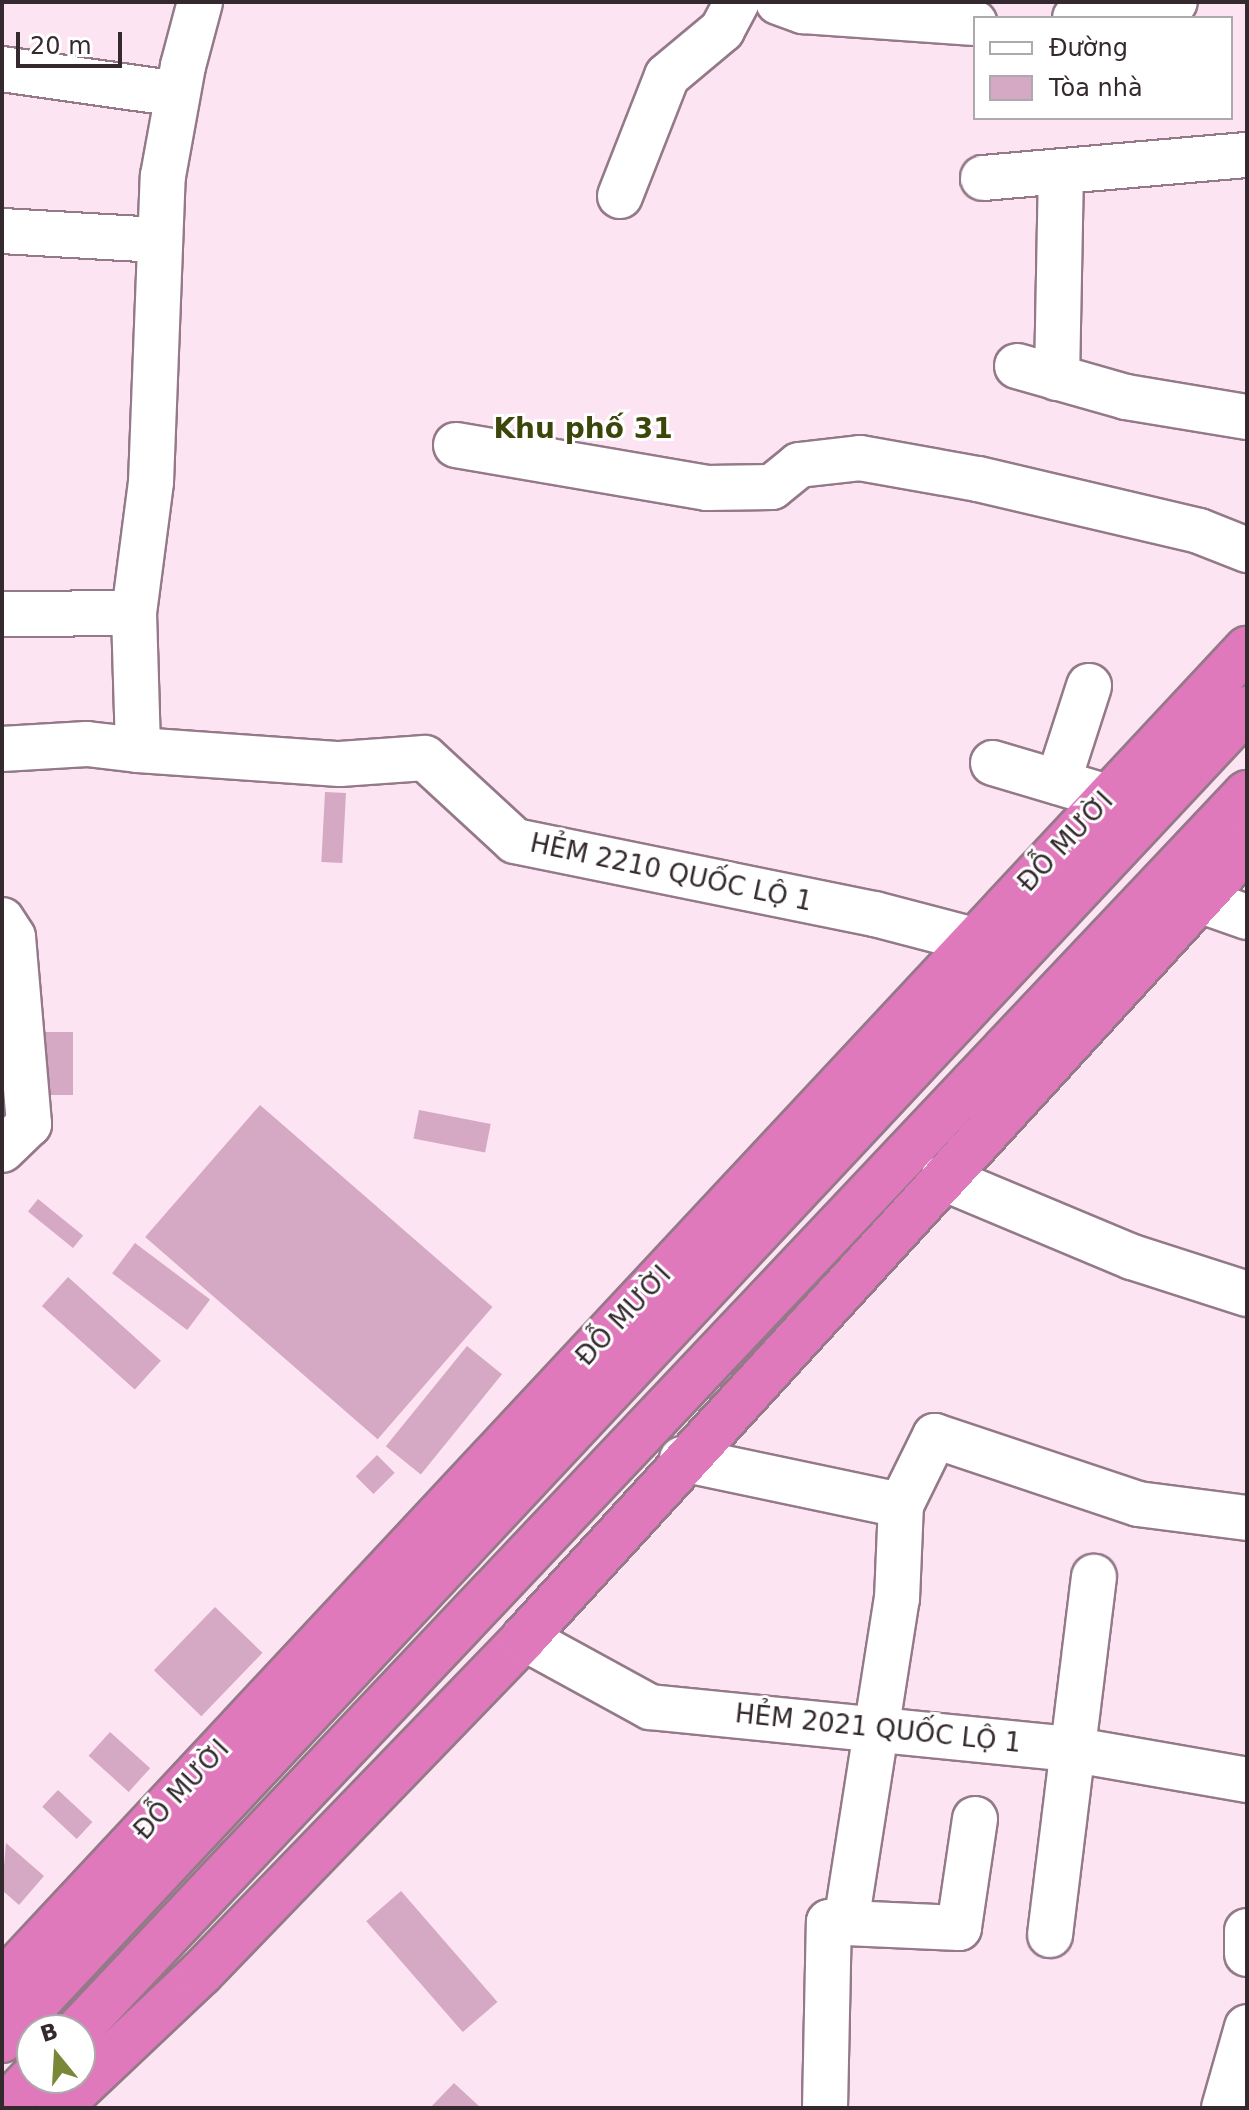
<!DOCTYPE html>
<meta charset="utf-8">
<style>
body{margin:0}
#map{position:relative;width:1249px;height:2110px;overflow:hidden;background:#fce4f2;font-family:"DejaVu Sans",sans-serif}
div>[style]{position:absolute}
.building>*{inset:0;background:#d5a8c3;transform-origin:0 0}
.roads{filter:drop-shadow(2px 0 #947989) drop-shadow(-2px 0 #947989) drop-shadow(0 2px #947989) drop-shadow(0 -2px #947989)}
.minor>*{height:44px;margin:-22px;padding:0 22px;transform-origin:22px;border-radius:22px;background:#fff}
.highway>*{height:44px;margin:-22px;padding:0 22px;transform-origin:22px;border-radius:22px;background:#e079bb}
span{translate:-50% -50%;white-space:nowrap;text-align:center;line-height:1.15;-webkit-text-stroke:6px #fff;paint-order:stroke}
.street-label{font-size:26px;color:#34292f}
.neighbourhood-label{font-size:28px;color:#3c450a;font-weight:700}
.frame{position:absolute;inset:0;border:4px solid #34292f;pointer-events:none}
.legend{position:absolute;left:973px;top:16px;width:260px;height:104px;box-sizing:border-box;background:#fff;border:2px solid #aea9ac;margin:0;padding:10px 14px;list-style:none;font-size:24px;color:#34292f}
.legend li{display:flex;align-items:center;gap:16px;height:40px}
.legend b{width:40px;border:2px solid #aea9ac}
.north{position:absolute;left:16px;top:2014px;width:80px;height:80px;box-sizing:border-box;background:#fff;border:2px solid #aea9ac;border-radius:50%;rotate:342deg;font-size:22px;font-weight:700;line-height:32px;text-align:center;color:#34292f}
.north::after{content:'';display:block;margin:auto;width:28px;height:36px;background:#798836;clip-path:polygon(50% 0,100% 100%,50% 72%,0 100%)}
.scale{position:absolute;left:16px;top:32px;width:106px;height:36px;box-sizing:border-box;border:4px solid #34292f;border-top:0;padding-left:10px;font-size:24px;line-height:28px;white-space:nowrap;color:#34292f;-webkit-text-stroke:6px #fff;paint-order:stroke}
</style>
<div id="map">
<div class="building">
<i style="left:325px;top:792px;width:21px;height:70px;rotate:3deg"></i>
<i style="left:37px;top:1032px;width:36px;height:63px"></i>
<i style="left:260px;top:1105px;width:308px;height:175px;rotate:41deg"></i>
<i style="left:419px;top:1110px;width:73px;height:29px;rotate:11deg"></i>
<i style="left:38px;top:1199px;width:58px;height:16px;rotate:39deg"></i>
<i style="left:135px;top:1243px;width:94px;height:38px;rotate:37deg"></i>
<i style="left:68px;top:1277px;width:125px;height:39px;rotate:42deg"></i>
<i style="left:467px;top:1346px;width:45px;height:129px;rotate:39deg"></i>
<i style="left:377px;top:1455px;width:25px;height:30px;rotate:45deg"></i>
<i style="left:215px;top:1607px;width:66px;height:88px;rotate:44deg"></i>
<i style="left:110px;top:1732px;width:54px;height:32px;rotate:42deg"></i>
<i style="left:58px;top:1790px;width:47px;height:23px;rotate:43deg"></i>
<i style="clip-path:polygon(6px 1843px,44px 1876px,19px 1905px,2px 1890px)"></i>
<i style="left:401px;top:1891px;width:147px;height:46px;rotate:49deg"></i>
<i style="clip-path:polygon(454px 2083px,481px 2108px,430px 2108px)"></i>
</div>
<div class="roads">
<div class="minor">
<i style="left:778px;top:2px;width:27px;rotate:20deg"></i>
<i style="left:803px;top:11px;width:172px;rotate:4deg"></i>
<i style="left:1075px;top:18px;width:101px;rotate:-9.1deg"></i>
<i style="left:2px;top:69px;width:177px;rotate:8.1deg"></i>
<i style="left:983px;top:178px;width:265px;rotate:-5deg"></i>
<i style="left:620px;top:196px;width:129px;rotate:-68.6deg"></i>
<i style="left:667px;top:76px;width:72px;rotate:-39.9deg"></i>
<i style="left:722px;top:30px;width:32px;rotate:-62deg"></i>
<i style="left:2px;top:231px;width:158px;rotate:3.3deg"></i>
<i style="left:1017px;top:366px;width:113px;rotate:15.9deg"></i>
<i style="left:1126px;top:397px;width:123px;rotate:9.4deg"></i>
<i style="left:1057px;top:378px;width:205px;rotate:-88.9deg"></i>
<i style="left:456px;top:445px;width:255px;rotate:9.7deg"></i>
<i style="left:707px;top:488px;width:65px;rotate:-0.9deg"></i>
<i style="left:772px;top:487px;width:35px;rotate:-39deg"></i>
<i style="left:799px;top:465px;width:61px;rotate:-6.5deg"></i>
<i style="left:860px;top:458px;width:120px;rotate:10.1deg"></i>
<i style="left:978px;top:479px;width:227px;rotate:13.2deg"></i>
<i style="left:1199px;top:531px;width:52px;rotate:21.6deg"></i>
<i style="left:134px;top:613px;width:132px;rotate:-82.6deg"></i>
<i style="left:151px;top:482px;width:306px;rotate:-87.8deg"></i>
<i style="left:163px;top:176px;width:112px;rotate:-79.7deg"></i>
<i style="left:183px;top:66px;width:66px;rotate:-75.1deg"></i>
<i style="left:2px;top:614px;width:132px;rotate:-0.4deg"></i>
<i style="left:134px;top:613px;width:137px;rotate:88.3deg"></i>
<i style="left:138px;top:750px;width:202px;rotate:4deg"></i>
<i style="left:340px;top:764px;width:85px;rotate:-4deg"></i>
<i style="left:425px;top:758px;width:122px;rotate:42.7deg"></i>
<i style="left:515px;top:841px;width:367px;rotate:11.5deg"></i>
<i style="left:875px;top:914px;width:102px;rotate:14.7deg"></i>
<i style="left:2px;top:749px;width:85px;rotate:-3.4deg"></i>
<i style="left:87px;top:744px;width:51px;rotate:6.7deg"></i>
<i style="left:993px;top:763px;width:120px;rotate:16.5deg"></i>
<i style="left:1058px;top:782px;width:101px;rotate:-72.1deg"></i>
<i style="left:1199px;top:900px;width:51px;rotate:19.5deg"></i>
<i style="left:2px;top:920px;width:20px;rotate:57deg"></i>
<i style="left:13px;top:937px;width:188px;rotate:85.1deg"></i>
<i style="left:29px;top:1124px;width:37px;rotate:136deg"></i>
<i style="left:943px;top:1178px;width:205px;rotate:22.7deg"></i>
<i style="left:1132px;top:1257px;width:121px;rotate:17.8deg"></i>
<i style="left:682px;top:1459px;width:224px;rotate:11.9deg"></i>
<i style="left:524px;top:1638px;width:144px;rotate:28.7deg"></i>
<i style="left:650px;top:1707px;width:422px;rotate:5.7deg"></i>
<i style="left:1070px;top:1749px;width:180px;rotate:9.9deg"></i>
<i style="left:975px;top:1819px;width:110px;rotate:98.4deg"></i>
<i style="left:959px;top:1928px;width:113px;rotate:-177.5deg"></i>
<i style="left:846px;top:1923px;width:328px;rotate:-81.1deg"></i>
<i style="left:897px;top:1599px;width:94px;rotate:-87.6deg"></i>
<i style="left:901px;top:1505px;width:77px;rotate:-63.8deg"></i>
<i style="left:935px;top:1436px;width:214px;rotate:18.5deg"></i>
<i style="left:1138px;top:1504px;width:110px;rotate:7.3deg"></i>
<i style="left:1247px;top:1931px;width:23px;rotate:90deg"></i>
<i style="left:1050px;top:1935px;width:361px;rotate:-83deg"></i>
<i style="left:825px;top:2108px;width:186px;rotate:-88.8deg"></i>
<i style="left:829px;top:1922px;width:17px;rotate:3deg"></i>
<i style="left:1224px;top:2108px;width:84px;rotate:-74.1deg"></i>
</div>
<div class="highway">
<i style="left:2px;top:1983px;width:1825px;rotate:-46.98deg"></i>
<i style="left:78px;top:2030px;width:1702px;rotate:-46.62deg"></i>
<i style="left:2px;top:2040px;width:1823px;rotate:-46.91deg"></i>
<i style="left:3px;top:2108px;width:42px;rotate:-46deg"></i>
<i style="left:58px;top:2108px;width:197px;rotate:-43.4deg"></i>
<i style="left:201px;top:1973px;width:465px;rotate:-46deg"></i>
<i style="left:524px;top:1638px;width:1071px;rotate:-47.54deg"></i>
</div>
</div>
<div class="street-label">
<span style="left:1066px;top:842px;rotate:-47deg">ĐỖ MƯỜI</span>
<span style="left:671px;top:873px;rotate:12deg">HẺM 2210 QUỐC LỘ 1</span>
<span style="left:624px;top:1316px;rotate:-47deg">ĐỖ MƯỜI</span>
<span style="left:878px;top:1729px;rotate:6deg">HẺM 2021 QUỐC LỘ 1</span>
<span style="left:182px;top:1790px;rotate:-47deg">ĐỖ MƯỜI</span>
</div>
<div class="neighbourhood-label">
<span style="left:583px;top:429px">Khu phố 31</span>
</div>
<div class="frame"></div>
<ul class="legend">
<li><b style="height:10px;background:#fff"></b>Đường</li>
<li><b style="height:22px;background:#d5a8c3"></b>Tòa nhà</li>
</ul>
<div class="north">B</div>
<div class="scale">20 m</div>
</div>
